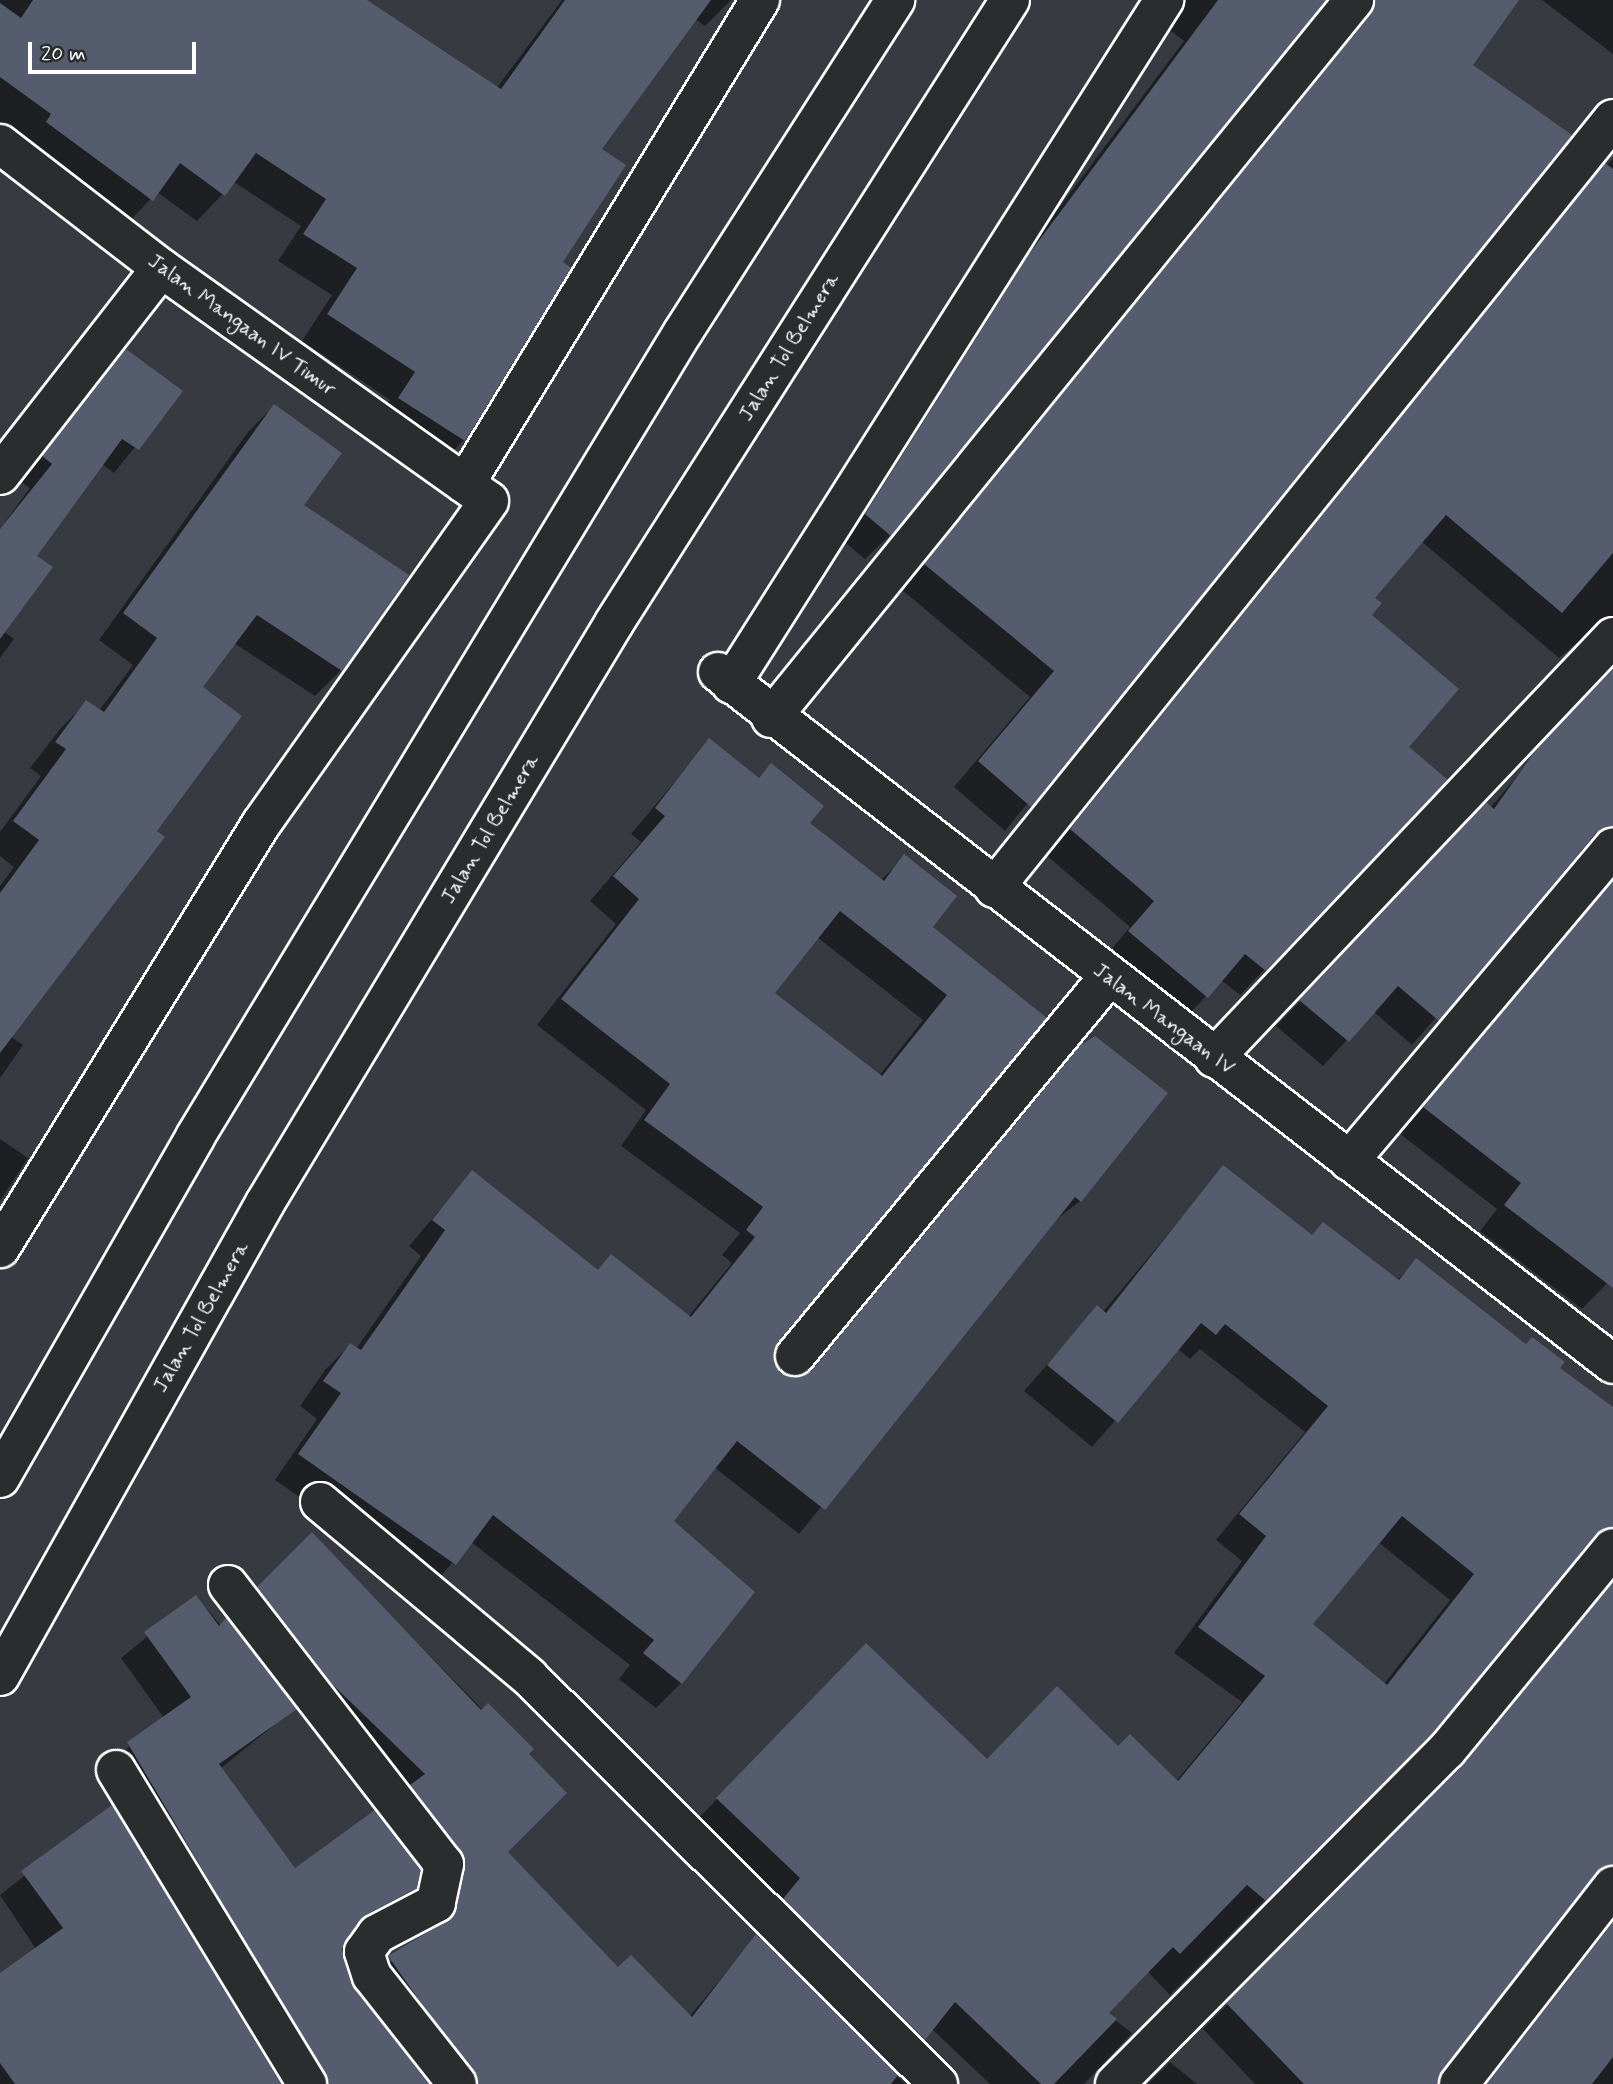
<!DOCTYPE html>
<style>
body{margin:0}
#map{position:relative;width:1613px;height:2084px;overflow:hidden;background:#373b41;font-family:Mynerve,sans-serif}
div>[style]{position:absolute}
.shadow>*{inset:0;background:#0007}
.building>*{inset:0;background:#545c6d}
.roads{filter:drop-shadow(2px 0 #fff) drop-shadow(-2px 0 #fff) drop-shadow(0 2px #fff) drop-shadow(0 -2px #fff)}
.minor>*{height:38px;margin:-19px;padding:0 19px;transform-origin:19px;border-radius:19px;background:#2a2d2e}
.highway>*{height:38px;margin:-19px;padding:0 19px;transform-origin:19px;border-radius:19px;background:#2a2d2e}
span{translate:-50% -50%;white-space:nowrap;text-align:center;line-height:1.15;-webkit-text-stroke:7px #2a2d2e;paint-order:stroke}
.street-label{font-size:21px;color:#fff}
.scale{position:absolute;left:28px;top:42px;width:168px;height:32px;box-sizing:border-box;border:4px solid #fff;border-top:0;padding-left:9px;font-size:21px;line-height:24px;white-space:nowrap;color:#fff;-webkit-text-stroke:5px #2a2d2e;paint-order:stroke}
</style>
<div id="map">
<div class="shadow">
<i style="clip-path:polygon(0 0,366px 0,496px 89px,562px 0,731px 0,705px 26px,695px 19px,599px 150px,560px 263px,464px 440px,437px 467px,373px 425px,390px 400px,302px 341px,332px 295px,278px 261px,301px 226px,234px 182px,197px 221px,157px 192px,125px 226px,0 123px)"></i>
<i style="clip-path:polygon(1179px 0,1516px 0,1471px 65px,1569px 136px,1005px 831px,954px 787px,1030px 697px,901px 589px,1347px 40px,1352px 29px,1331px 2px,1317px 8px,890px 535px,865px 559px,841px 539px,1005px 280px,1184px 41px,1162px 24px)"></i>
<i style="clip-path:polygon(1542px 0,1613px 0,1613px 54px)"></i>
<i style="clip-path:polygon(1613px 159px,1613px 1277px,1582px 1309px,1480px 1231px,1497px 1209px,1399px 1133px,1605px 888px,1609px 866px,1591px 850px,1575px 856px,1412px 1045px,1373px 1011px,1323px 1066px,1276px 1026px,1490px 808px,1609px 670px,1609px 656px,1592px 640px,1579px 641px,1559px 658px,1421px 541px,1373px 598px,1369px 616px,1406px 747px,1445px 780px,1240px 995px,1221px 980px,1182px 1022px,1105px 957px,1130px 927px,1046px 855px,1582px 188px)"></i>
<i style="clip-path:polygon(126px 351px,180px 391px,114px 473px,102px 464px,35px 556px,3px 631px,14px 639px,0 658px,0 529px,30px 488px,20px 481px)"></i>
<i style="clip-path:polygon(274px 406px,341px 670px,315px 696px,234px 643px,201px 688px,154px 831px,10px 1036px,23px 1045px,0 1078px,0 886px,14px 867px,0 856px,0 832px,41px 776px,30px 768px,61px 728px,87px 702px,99px 711px,133px 665px,99px 640px,248px 432px)"></i>
<i style="clip-path:polygon(evenodd,709px 741px,757px 779px,771px 765px,808px 824px,881px 880px,905px 857px,930px 928px,1044px 1018px,777px 1341px,772px 1363px,781px 1375px,803px 1379px,1082px 1046px,1080px 1201px,1052px 1223px,799px 1534px,714px 1467px,671px 1521px,681px 1683px,656px 1708px,619px 1679px,630px 1665px,471px 1542px,430px 1588px,275px 1480px,317px 1419px,300px 1406px,325px 1370px,350px 1345px,356px 1349px,421px 1256px,409px 1246px,472px 1172px,597px 1271px,611px 1257px,688px 1317px,732px 1263px,722px 1255px,740px 1233px,621px 1146px,646px 1110px,537px 1025px,616px 924px,590px 901px,641px 842px,631px 834px,709px 741px,817px 937px,923px 1020px,879px 1076px,772px 993px,817px 937px)"></i>
<i style="clip-path:polygon(0 1139px,28px 1158px,0 1201px)"></i>
<i style="clip-path:polygon(evenodd,1223px 1168px,1311px 1236px,1397px 1280px,1416px 1261px,1613px 1409px,1613px 2084px,1483px 2084px,1589px 1889px,1578px 1893px,1437px 2084px,1255px 2084px,1203px 2029px,1439px 1791px,1605px 1589px,1609px 1567px,1601px 1555px,1579px 1552px,1429px 1734px,1170px 1995px,1147px 1971px,1106px 2013px,1132px 2033px,1084px 2084px,990px 2084px,932px 2029px,899px 2064px,693px 1824px,841px 1670px,986px 1761px,1118px 1748px,1176px 1781px,1242px 1702px,1174px 1653px,1242px 1561px,1216px 1540px,1305px 1432px,1200px 1349px,1190px 1359px,1178px 1349px,1092px 1447px,1024px 1391px,1097px 1307px,1103px 1312px,1223px 1168px,1378px 1542px,1450px 1600px,1384px 1684px,1311px 1624px,1378px 1542px)"></i>
<i style="clip-path:polygon(312px 1535px,526px 1754px,506px 1852px,618px 1970px,689px 2017px,756px 1937px,905px 2084px,442px 2084px,365px 1981px,432px 1932px,441px 1884px,234px 1613px)"></i>
<i style="clip-path:polygon(196px 1597px,294px 1709px,220px 1769px,294px 1871px,415px 1888px,390px 1913px,348px 1935px,341px 1958px,350px 1984px,427px 2084px,294px 2084px,104px 1768px,164px 1718px,121px 1658px)"></i>
<i style="clip-path:polygon(111px 1808px,279px 2084px,0 2084px,0 1975px,36px 1949px,0 1895px)"></i>
<i style="clip-path:polygon(1170px 2062px,1197px 2084px,1148px 2084px)"></i>
</div>
<div class="building">
<i style="clip-path:polygon(33px 0,367px 0,501px 89px,565px 0,711px 0,602px 149px,626px 165px,563px 262px,571px 268px,465px 441px,398px 398px,415px 372px,327px 314px,357px 268px,303px 234px,326px 199px,256px 153px,225px 196px,180px 163px,153px 201px,46px 122px,51px 114px,0 77px,0 3px,21px 18px)"></i>
<i style="clip-path:polygon(1218px 0,1326px 0,891px 536px,865px 514px,1029px 254px)"></i>
<i style="clip-path:polygon(1375px 0,1519px 0,1473px 65px,1572px 135px,1031px 807px,978px 761px,1054px 671px,924px 564px,1371px 14px)"></i>
<i style="clip-path:polygon(1605px 163px,1613px 169px,1613px 553px,1562px 613px,1446px 515px,1375px 598px,1382px 603px,1372px 615px,1459px 689px,1409px 747px,1448px 780px,1266px 971px,1245px 954px,1208px 998px,1128px 931px,1154px 901px,1070px 829px)"></i>
<i style="clip-path:polygon(126px 349px,183px 391px,139px 450px,122px 439px,37px 556px,53px 567px,0 639px,0 529px,52px 464px,42px 456px)"></i>
<i style="clip-path:polygon(274px 404px,342px 453px,304px 505px,409px 575px,342px 671px,257px 615px,203px 687px,242px 716px,157px 831px,165px 837px,0 1053px,0 893px,39px 840px,13px 821px,66px 749px,55px 742px,86px 700px,104px 712px,157px 638px,123px 613px)"></i>
<i style="clip-path:polygon(1613px 669px,1613px 826px,1596px 833px,1439px 1021px,1398px 986px,1349px 1042px,1299px 1000px,1486px 802px,1494px 809px,1538px 747px)"></i>
<i style="clip-path:polygon(evenodd,709px 738px,759px 778px,771px 763px,824px 806px,810px 823px,884px 881px,904px 854px,957px 896px,933px 927px,1047px 1018px,778px 1342px,774px 1363px,782px 1373px,802px 1377px,812px 1370px,1081px 1045px,1095px 1036px,1168px 1093px,1081px 1202px,1075px 1197px,825px 1510px,737px 1441px,674px 1521px,755px 1592px,682px 1684px,643px 1653px,654px 1640px,493px 1515px,456px 1565px,298px 1454px,341px 1393px,323px 1381px,350px 1343px,361px 1350px,445px 1230px,432px 1220px,472px 1170px,598px 1270px,611px 1254px,691px 1317px,755px 1237px,746px 1230px,763px 1207px,644px 1120px,670px 1084px,561px 999px,639px 899px,613px 876px,665px 816px,655px 808px,709px 738px,840px 911px,947px 995px,882px 1076px,775px 993px,840px 911px)"></i>
<i style="clip-path:polygon(1613px 881px,1613px 1288px,1504px 1205px,1521px 1183px,1423px 1107px)"></i>
<i style="clip-path:polygon(evenodd,1223px 1165px,1312px 1235px,1323px 1222px,1399px 1280px,1416px 1258px,1526px 1344px,1532px 1337px,1565px 1362px,1560px 1368px,1613px 1407px,1613px 1527px,1596px 1534px,1431px 1735px,1266px 1901px,1247px 1885px,1180px 1954px,1173px 1947px,1109px 2013px,1117px 2019px,1054px 2084px,1041px 2084px,955px 2002px,925px 2040px,783px 1899px,800px 1878px,716px 1798px,866px 1643px,987px 1759px,1057px 1686px,1118px 1746px,1130px 1734px,1178px 1781px,1265px 1676px,1198px 1627px,1266px 1536px,1239px 1514px,1328px 1406px,1225px 1324px,1216px 1335px,1201px 1323px,1118px 1423px,1047px 1365px,1097px 1305px,1106px 1313px,1223px 1165px,1402px 1516px,1474px 1574px,1387px 1685px,1313px 1624px,1402px 1516px)"></i>
<i style="clip-path:polygon(312px 1532px,481px 1710px,488px 1703px,534px 1749px,529px 1754px,567px 1793px,508px 1852px,618px 1967px,631px 1955px,692px 2017px,756px 1934px,898px 2075px,891px 2084px,478px 2084px,388px 1956px,453px 1917px,465px 1859px,410px 1785px,425px 1774px,332px 1684px,257px 1587px)"></i>
<i style="clip-path:polygon(1613px 1582px,1613px 1865px,1596px 1873px,1438px 2084px,1304px 2084px,1226px 2003px,1463px 1765px)"></i>
<i style="clip-path:polygon(196px 1595px,219px 1626px,226px 1618px,297px 1709px,219px 1764px,295px 1868px,375px 1810px,421px 1869px,417px 1888px,366px 1915px,342px 1949px,355px 1989px,429px 2084px,329px 2084px,127px 1742px,191px 1697px,144px 1632px)"></i>
<i style="clip-path:polygon(112px 1805px,281px 2084px,15px 2084px,0 2063px,0 1973px,63px 1928px,21px 1871px)"></i>
<i style="clip-path:polygon(1613px 1922px,1613px 2057px,1592px 2084px,1487px 2084px)"></i>
</div>
<div class="roads">
<div class="minor">
<i style="left:0;top:144px;width:203px;rotate:37.6deg"></i>
<i style="left:161px;top:268px;width:402px;rotate:35.4deg"></i>
<i style="left:489px;top:501px;width:395px;rotate:125.2deg"></i>
<i style="left:261px;top:824px;width:498px;rotate:121.6deg"></i>
<i style="left:0;top:475px;width:262px;rotate:-52.1deg"></i>
<i style="left:465px;top:484px;width:567px;rotate:-58.64deg"></i>
<i style="left:718px;top:672px;width:1131px;rotate:37.71deg"></i>
<i style="left:731px;top:684px;width:810px;rotate:-57.66deg"></i>
<i style="left:771px;top:718px;width:925px;rotate:-50.92deg"></i>
<i style="left:994px;top:888px;width:987px;rotate:-51.17deg"></i>
<i style="left:1214px;top:1058px;width:580px;rotate:-46.54deg"></i>
<i style="left:1349px;top:1161px;width:410px;rotate:-49.9deg"></i>
<i style="left:795px;top:1356px;width:492px;rotate:-50.4deg"></i>
<i style="left:320px;top:1502px;width:273px;rotate:39.9deg"></i>
<i style="left:529px;top:1677px;width:577px;rotate:44.86deg"></i>
<i style="left:228px;top:1585px;width:353px;rotate:52.3deg"></i>
<i style="left:444px;top:1864px;width:40px;rotate:102deg"></i>
<i style="left:436px;top:1903px;width:67px;rotate:152.3deg"></i>
<i style="left:377px;top:1934px;width:22px;rotate:126deg"></i>
<i style="left:364px;top:1952px;width:25px;rotate:72deg"></i>
<i style="left:372px;top:1976px;width:137px;rotate:51.8deg"></i>
<i style="left:116px;top:1770px;width:368px;rotate:58.7deg"></i>
<i style="left:1115px;top:2084px;width:471px;rotate:-45.2deg"></i>
<i style="left:1447px;top:1750px;width:261px;rotate:-50.6deg"></i>
<i style="left:1459px;top:2084px;width:251px;rotate:-52.1deg"></i>
</div>
<div class="highway">
<i style="left:0;top:1478px;width:393px;rotate:-60.2deg"></i>
<i style="left:195px;top:1137px;width:941px;rotate:-58.78deg"></i>
<i style="left:683px;top:332px;width:394px;rotate:-57.4deg"></i>
<i style="left:0;top:1676px;width:542px;rotate:-60.74deg"></i>
<i style="left:265px;top:1203px;width:677px;rotate:-58.96deg"></i>
<i style="left:614px;top:623px;width:738px;rotate:-57.56deg"></i>
</div>
</div>
<div class="street-label">
<span style="left:242px;top:325px;rotate:36deg">Jalan Mangaan IV Timur</span>
<span style="left:789px;top:347px;rotate:-58deg">Jalan Tol Belmera</span>
<span style="left:490px;top:829px;rotate:-59deg">Jalan Tol Belmera</span>
<span style="left:1164px;top:1019px;rotate:37deg">Jalan Mangaan IV</span>
<span style="left:201px;top:1317px;rotate:-60deg">Jalan Tol Belmera</span>
</div>
<div class="scale">20 m</div>
</div>
